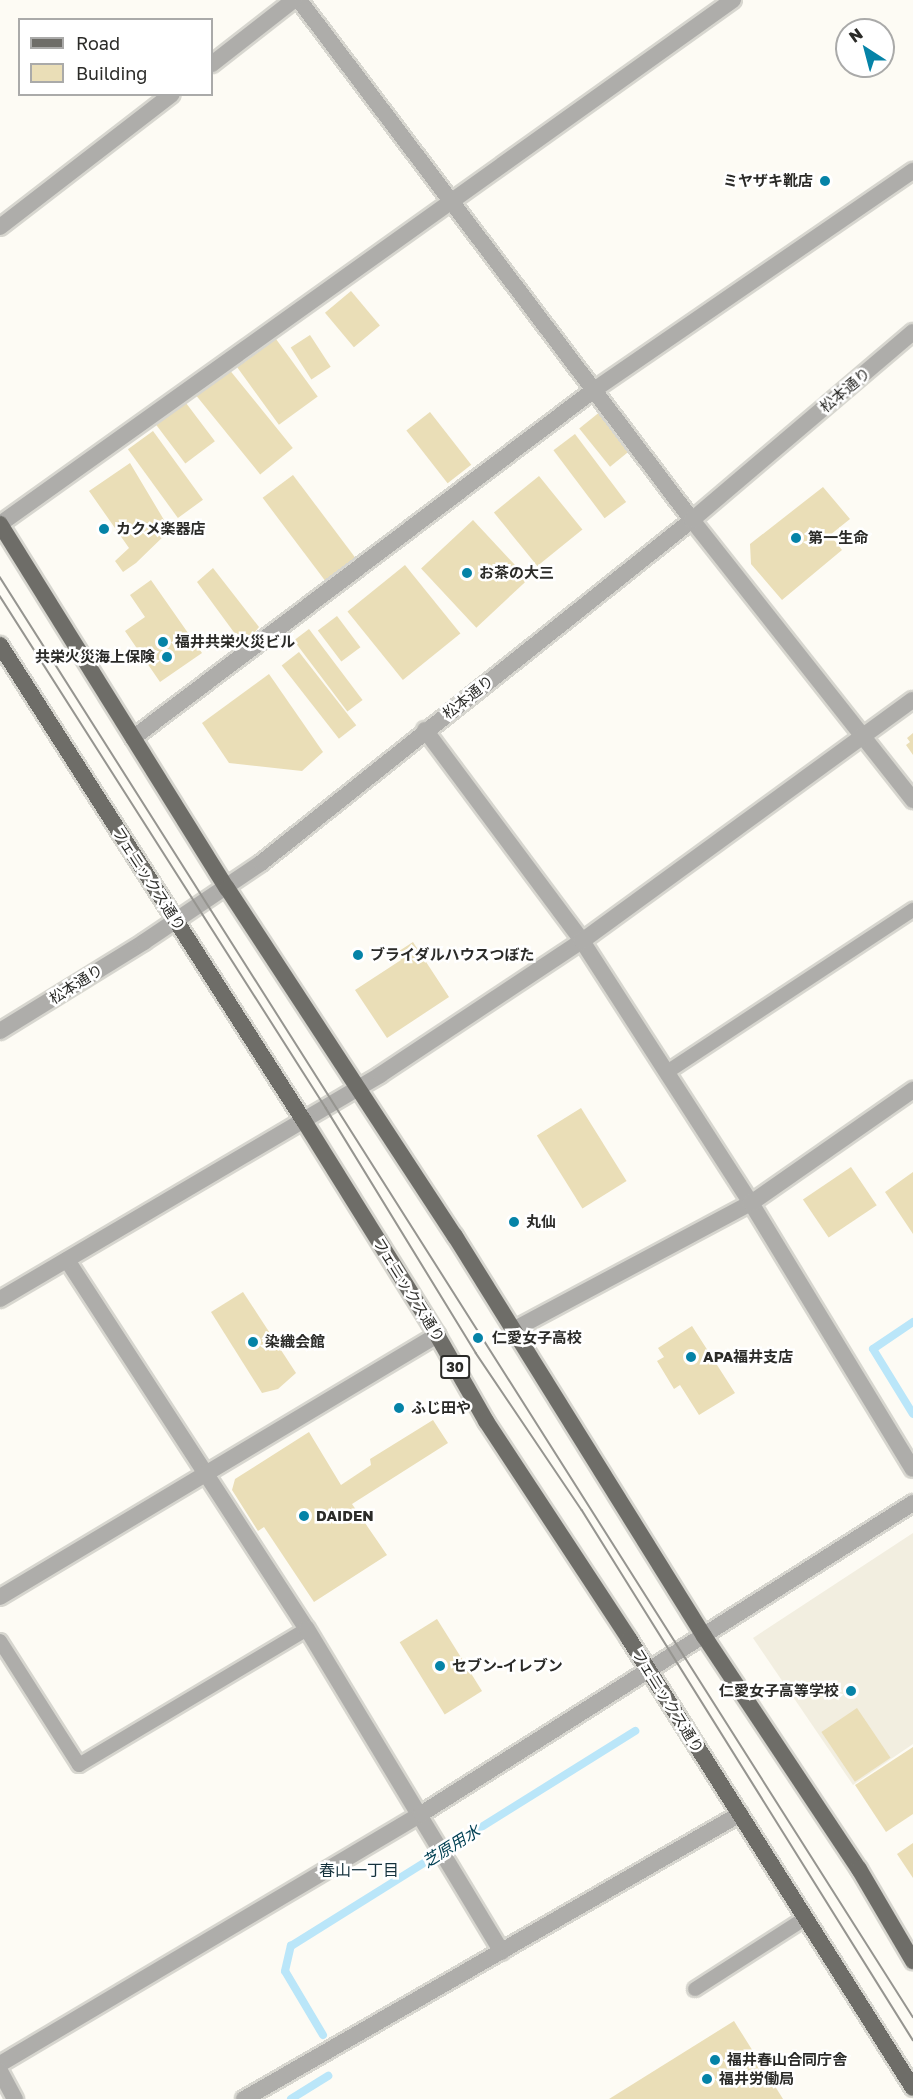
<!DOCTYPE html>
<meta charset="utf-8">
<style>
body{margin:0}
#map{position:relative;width:913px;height:2099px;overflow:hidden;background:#fdfbf4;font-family:"Golos Text","Noto Sans JP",sans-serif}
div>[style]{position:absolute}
.built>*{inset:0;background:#f2eee0}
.stream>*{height:8px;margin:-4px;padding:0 4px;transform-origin:4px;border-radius:4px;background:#bae6f9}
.building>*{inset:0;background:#eadeb7;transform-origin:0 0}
.roads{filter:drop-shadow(2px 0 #d7d6cf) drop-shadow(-2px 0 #d7d6cf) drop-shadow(0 2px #d7d6cf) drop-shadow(0 -2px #d7d6cf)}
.service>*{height:14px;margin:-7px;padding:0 7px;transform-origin:7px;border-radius:7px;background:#aeadaa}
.minor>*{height:16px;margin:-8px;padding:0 8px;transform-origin:8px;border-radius:8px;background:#aeadaa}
.tertiary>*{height:16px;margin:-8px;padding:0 8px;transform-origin:8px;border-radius:8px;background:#aeadaa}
.primary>*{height:16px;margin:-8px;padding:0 8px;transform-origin:8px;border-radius:8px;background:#6e6d68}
.tram>*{height:1.5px;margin:-0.75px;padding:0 0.75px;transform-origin:0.75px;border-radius:0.75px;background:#969590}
.dots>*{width:16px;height:16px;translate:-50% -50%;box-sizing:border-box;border:3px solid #fff;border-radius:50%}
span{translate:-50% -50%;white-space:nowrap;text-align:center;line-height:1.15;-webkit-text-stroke:5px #fff;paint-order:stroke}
.shield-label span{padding:2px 4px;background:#fff;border:2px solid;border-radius:4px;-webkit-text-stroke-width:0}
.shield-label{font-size:14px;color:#2b2b28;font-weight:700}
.poi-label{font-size:15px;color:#2b2b28;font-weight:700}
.right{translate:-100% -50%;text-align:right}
.left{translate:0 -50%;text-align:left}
.street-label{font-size:15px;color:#2b2b28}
.water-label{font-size:16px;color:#004053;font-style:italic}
.neighbourhood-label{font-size:16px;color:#15323d}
.legend{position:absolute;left:18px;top:18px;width:195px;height:78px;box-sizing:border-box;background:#fff;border:2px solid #aaaaa9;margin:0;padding:8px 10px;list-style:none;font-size:18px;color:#2b2b28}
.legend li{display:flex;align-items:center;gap:12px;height:30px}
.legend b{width:30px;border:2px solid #aaaaa9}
.north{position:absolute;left:835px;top:18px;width:60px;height:60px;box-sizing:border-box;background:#fff;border:2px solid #aaaaa9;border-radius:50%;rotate:324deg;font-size:16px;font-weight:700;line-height:24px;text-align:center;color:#2b2b28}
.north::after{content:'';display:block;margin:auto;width:21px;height:27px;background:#0583a7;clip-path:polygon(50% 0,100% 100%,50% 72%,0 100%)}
</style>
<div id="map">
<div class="built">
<i style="clip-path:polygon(913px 1533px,913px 1744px,853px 1785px,753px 1638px)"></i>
</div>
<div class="stream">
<i style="left:913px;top:1322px;width:48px;rotate:146deg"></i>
<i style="left:873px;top:1349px;width:76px;rotate:58.4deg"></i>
<i style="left:323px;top:2035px;width:74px;rotate:-120.7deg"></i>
<i style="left:285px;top:1971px;width:26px;rotate:-77deg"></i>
<i style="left:291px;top:1946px;width:406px;rotate:-32deg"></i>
<i style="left:291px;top:2099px;width:44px;rotate:-31.9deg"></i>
</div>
<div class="building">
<i style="left:351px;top:291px;width:45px;height:34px;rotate:50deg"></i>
<i style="left:310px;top:335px;width:38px;height:23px;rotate:57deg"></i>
<i style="left:276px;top:339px;width:71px;height:48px;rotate:54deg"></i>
<i style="left:228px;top:368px;width:103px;height:42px;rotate:51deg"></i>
<i style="left:183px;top:399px;width:53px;height:37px;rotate:53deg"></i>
<i style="left:601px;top:411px;width:49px;height:28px;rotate:51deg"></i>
<i style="left:430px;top:412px;width:67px;height:30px;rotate:52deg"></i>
<i style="left:153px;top:431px;width:85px;height:31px;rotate:54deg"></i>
<i style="left:575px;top:434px;width:85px;height:27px;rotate:53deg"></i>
<i style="clip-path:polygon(130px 463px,170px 530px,136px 563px,123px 572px,115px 561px,129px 548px,89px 491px)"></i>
<i style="left:293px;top:475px;width:107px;height:38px;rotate:53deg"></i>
<i style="left:539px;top:476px;width:69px;height:58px;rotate:51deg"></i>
<i style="clip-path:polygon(823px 487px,850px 519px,830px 535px,842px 550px,782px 600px,751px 564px,750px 544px)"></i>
<i style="left:473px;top:520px;width:81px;height:71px;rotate:47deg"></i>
<i style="left:405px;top:565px;width:88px;height:74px;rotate:51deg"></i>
<i style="clip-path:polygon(213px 568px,259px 627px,244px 646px,197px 582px)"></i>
<i style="clip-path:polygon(151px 580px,202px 653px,160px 682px,125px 631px,145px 617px,130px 595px)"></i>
<i style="left:337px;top:616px;width:39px;height:24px;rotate:53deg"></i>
<i style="left:309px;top:629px;width:89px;height:19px;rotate:53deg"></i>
<i style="left:299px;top:652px;width:93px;height:22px;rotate:52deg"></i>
<i style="clip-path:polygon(269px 674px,323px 752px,302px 771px,229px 763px,202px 723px)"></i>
<i style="clip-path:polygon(913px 733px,913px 755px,906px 745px,910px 742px,907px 738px)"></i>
<i style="clip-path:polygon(413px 942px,449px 997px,387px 1038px,355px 990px,401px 960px,396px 953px)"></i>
<i style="left:581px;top:1108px;width:86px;height:52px;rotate:58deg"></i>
<i style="left:851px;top:1167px;width:46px;height:58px;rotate:56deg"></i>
<i style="clip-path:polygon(913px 1172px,913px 1234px,885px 1192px)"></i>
<i style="clip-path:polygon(243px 1292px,296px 1373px,278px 1389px,262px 1393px,211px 1312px)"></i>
<i style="clip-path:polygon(692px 1326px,735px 1393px,699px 1415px,680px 1385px,674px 1389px,657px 1361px,664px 1357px,658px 1348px)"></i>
<i style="clip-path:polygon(433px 1420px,448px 1443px,352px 1504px,387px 1555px,314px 1602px,264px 1527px,258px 1531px,232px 1490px,235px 1479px,309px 1432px,341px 1485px,371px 1465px,370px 1459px)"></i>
<i style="left:437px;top:1619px;width:85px;height:44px;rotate:58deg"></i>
<i style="left:857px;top:1708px;width:60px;height:43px;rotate:56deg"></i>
<i style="clip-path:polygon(913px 1747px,913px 1814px,886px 1832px,855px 1785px)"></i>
<i style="clip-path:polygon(913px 1843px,913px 1878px,897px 1854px)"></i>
<i style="clip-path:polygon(734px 2021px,783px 2099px,609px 2099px)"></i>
</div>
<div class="roads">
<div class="service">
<i style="left:667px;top:1072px;width:295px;rotate:-33.4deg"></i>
<i style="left:0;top:1641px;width:147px;rotate:57.5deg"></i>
<i style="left:79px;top:1765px;width:265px;rotate:-30.8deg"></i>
<i style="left:695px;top:1989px;width:130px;rotate:-32.7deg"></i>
</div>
<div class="minor">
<i style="left:692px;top:520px;width:357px;rotate:51.7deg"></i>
<i style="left:0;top:524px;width:901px;rotate:-35.56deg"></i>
<i style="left:425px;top:730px;width:263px;rotate:53.3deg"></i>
<i style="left:582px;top:941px;width:312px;rotate:57.2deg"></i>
<i style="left:751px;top:1203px;width:311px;rotate:58.7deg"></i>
<i style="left:133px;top:738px;width:578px;rotate:-37.05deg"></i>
<i style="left:594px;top:390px;width:387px;rotate:-34.5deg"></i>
<i style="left:67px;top:1260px;width:440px;rotate:57deg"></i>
<i style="left:307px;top:1629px;width:377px;rotate:58.9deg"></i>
<i style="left:0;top:1299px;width:441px;rotate:-30.5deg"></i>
<i style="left:380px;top:1075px;width:242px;rotate:-33.6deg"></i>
<i style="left:582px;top:941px;width:409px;rotate:-36.1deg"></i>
<i style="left:513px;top:1330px;width:270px;rotate:-28.1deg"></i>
<i style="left:751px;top:1203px;width:198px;rotate:-34.9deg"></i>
<i style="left:0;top:1597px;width:510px;rotate:-30.94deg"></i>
<i style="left:0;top:2064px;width:490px;rotate:-30.7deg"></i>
<i style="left:421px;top:1814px;width:582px;rotate:-32.3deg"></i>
<i style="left:244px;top:2099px;width:572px;rotate:-29.88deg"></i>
</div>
<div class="tertiary">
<i style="left:299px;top:0;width:652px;rotate:52.92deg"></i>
<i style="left:212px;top:64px;width:104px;rotate:-38deg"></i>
<i style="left:0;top:227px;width:217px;rotate:-37.7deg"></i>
<i style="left:0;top:1031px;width:169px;rotate:-31.7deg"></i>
<i style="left:144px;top:942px;width:141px;rotate:-34deg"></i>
<i style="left:261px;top:863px;width:551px;rotate:-38.51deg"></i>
<i style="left:692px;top:520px;width:290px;rotate:-40.4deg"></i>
<i style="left:0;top:2071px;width:32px;rotate:62deg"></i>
</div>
<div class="primary">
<i style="left:0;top:524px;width:429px;rotate:58.1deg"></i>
<i style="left:227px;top:888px;width:416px;rotate:56.8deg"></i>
<i style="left:455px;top:1236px;width:471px;rotate:58.1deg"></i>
<i style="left:704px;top:1636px;width:280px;rotate:56.4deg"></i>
<i style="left:859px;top:1869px;width:107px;rotate:59.6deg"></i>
<i style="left:0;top:645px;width:565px;rotate:57.44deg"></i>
<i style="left:304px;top:1121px;width:252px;rotate:58.1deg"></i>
<i style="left:437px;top:1335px;width:99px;rotate:60.3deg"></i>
<i style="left:486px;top:1421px;width:261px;rotate:56.7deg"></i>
<i style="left:629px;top:1639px;width:531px;rotate:57.69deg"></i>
</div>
</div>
<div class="tram">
<i style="left:0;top:577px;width:1705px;rotate:57.62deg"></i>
<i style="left:0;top:596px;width:607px;rotate:57.51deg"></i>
<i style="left:326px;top:1108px;width:287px;rotate:58.5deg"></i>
<i style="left:476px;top:1353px;width:189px;rotate:56deg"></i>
<i style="left:582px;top:1510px;width:625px;rotate:58.01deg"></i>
</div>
<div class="dots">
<i style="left:825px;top:181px;background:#0583a7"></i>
<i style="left:104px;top:529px;background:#0583a7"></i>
<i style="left:796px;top:538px;background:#0583a7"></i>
<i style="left:467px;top:573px;background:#0583a7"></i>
<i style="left:163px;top:642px;background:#0583a7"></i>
<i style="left:167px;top:657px;background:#0583a7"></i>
<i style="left:358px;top:955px;background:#0583a7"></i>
<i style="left:514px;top:1222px;background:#0583a7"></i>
<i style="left:478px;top:1338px;background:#0583a7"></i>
<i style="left:253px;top:1342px;background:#0583a7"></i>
<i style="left:691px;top:1357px;background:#0583a7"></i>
<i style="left:399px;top:1408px;background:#0583a7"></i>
<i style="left:304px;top:1516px;background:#0583a7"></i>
<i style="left:440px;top:1666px;background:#0583a7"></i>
<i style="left:851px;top:1691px;background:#0583a7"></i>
<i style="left:715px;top:2060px;background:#0583a7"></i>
<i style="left:707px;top:2079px;background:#0583a7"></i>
</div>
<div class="shield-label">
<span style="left:455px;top:1367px">30</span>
</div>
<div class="poi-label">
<span class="right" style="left:813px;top:181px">ミヤザキ靴店</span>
<span class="left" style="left:116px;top:529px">カクメ楽器店</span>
<span class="left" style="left:808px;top:538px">第一生命</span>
<span class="left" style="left:479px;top:573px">お茶の大三</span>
<span class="left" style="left:175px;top:642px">福井共栄火災ビル</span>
<span class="right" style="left:155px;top:657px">共栄火災海上保険</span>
<span class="left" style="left:370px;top:955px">ブライダルハウスつぼた</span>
<span class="left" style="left:526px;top:1222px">丸仙</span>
<span class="left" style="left:492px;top:1338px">仁愛女子高校</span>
<span class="left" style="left:265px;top:1342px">染織会館</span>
<span class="left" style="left:703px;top:1357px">APA福井支店</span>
<span class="left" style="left:411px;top:1408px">ふじ田や</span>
<span class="left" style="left:316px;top:1516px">DAIDEN</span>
<span class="left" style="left:452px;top:1666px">セブン-イレブン</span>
<span class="right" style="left:839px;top:1691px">仁愛女子高等学校</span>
<span class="left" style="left:727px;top:2060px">福井春山合同庁舎</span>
<span class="left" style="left:719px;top:2079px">福井労働局</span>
</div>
<div class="street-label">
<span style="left:845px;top:390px;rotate:-40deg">松本通り</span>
<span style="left:468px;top:697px;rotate:-38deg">松本通り</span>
<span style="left:149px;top:879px;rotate:57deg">フェニックス通り</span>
<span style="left:76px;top:984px;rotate:-32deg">松本通り</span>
<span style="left:409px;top:1290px;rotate:58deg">フェニックス通り</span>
<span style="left:668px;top:1701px;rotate:58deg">フェニックス通り</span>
</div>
<div class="water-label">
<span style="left:451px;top:1846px;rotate:-32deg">芝原用水</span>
</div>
<div class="neighbourhood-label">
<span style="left:359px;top:1870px">春山一丁目</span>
</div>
<ul class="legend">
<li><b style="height:8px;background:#6e6d68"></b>Road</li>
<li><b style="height:16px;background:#eadeb7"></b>Building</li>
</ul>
<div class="north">N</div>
</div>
